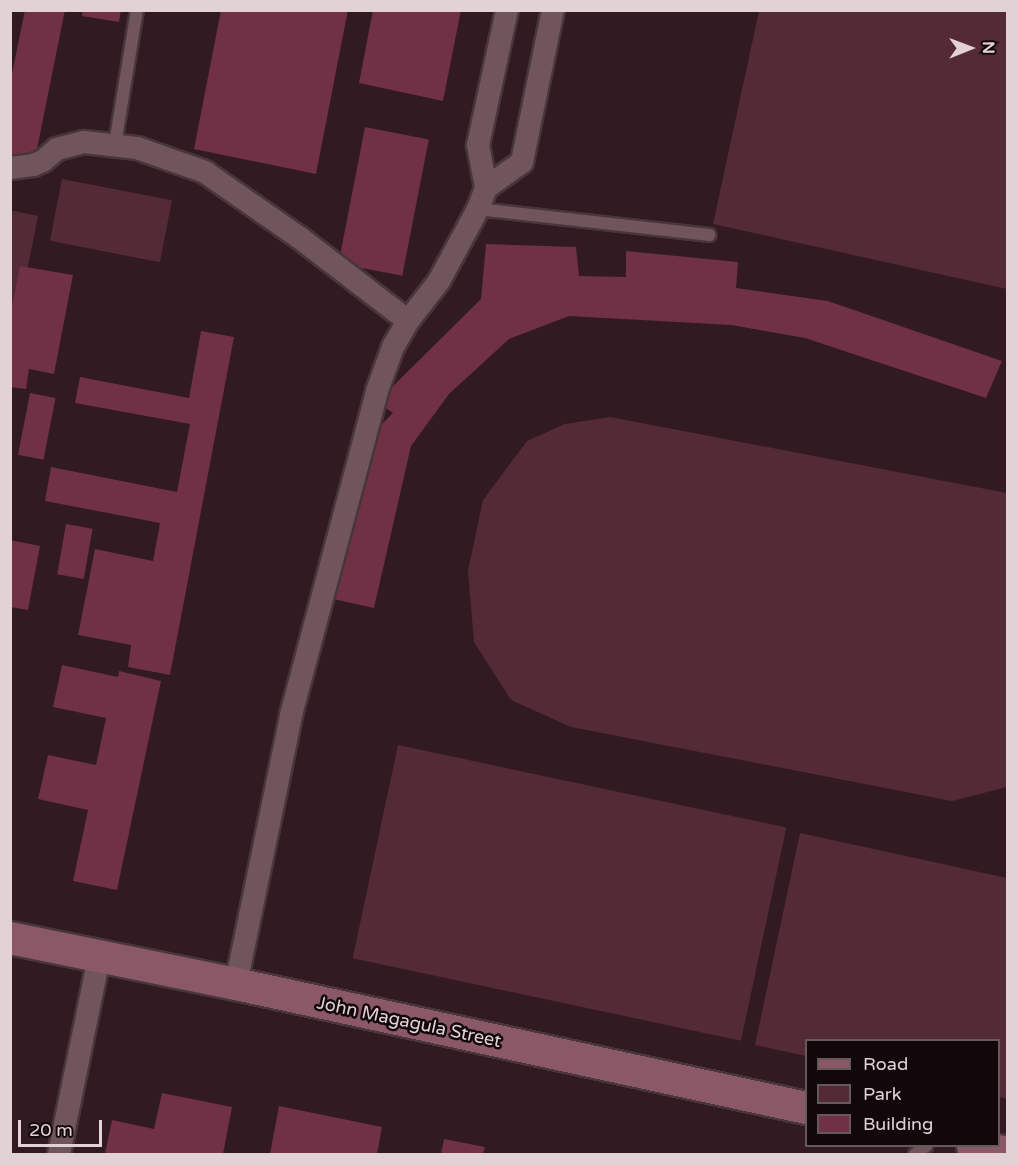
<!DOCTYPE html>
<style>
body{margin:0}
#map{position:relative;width:1018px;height:1165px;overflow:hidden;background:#311a21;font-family:"Varela Round",sans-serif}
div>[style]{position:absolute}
.green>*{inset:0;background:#552a37;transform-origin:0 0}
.building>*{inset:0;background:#703045;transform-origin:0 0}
.roads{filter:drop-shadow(2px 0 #48363b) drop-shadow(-2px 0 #48363b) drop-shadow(0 2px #48363b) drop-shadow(0 -2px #48363b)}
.lane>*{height:12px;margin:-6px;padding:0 6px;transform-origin:6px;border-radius:6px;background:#70555b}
.street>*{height:22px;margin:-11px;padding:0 11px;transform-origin:11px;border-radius:11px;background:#70555b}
.secondary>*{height:32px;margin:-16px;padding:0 16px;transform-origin:16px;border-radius:16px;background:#8a5866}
span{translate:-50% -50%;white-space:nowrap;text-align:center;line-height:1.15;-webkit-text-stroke:5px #12080b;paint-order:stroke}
.street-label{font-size:18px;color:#e2d2d6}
.frame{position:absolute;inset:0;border:12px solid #e2d2d6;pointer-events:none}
.legend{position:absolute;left:805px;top:1039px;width:195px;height:108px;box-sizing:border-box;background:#12080b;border:2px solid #65595c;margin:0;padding:8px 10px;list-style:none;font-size:18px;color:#e2d2d6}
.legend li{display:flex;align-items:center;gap:12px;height:30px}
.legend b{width:30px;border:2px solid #65595c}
.north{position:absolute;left:940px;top:18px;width:60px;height:60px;-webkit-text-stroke:4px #12080b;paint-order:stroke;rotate:89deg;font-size:16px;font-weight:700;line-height:24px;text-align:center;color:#e2d2d6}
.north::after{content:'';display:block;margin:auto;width:21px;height:27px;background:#e2d2d6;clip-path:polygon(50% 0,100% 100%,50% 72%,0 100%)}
.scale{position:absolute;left:18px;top:1120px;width:84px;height:27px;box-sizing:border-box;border:3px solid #e2d2d6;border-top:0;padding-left:8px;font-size:18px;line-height:21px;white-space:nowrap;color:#e2d2d6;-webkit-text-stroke:4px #12080b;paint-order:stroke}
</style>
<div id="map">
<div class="green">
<i style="clip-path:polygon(759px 11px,1007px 11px,1007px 289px,713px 224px)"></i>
<i style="left:62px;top:179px;width:112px;height:63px;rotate:11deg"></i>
<i style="clip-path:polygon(10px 210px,38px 216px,11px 351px,10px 351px)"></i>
<i style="clip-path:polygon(610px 417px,1007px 493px,1007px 787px,952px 801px,571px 727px,511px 700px,474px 642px,468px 571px,483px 500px,527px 441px,565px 424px)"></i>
<i style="left:398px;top:745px;width:397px;height:218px;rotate:12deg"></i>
<i style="clip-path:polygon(800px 833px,1007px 878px,1007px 1099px,999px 1097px,998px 1040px,806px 1040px,806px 1056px,755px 1045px)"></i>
</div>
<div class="building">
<i style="clip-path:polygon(25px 10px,65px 10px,35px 159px,10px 154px,10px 83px)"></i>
<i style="clip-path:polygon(83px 10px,121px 10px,119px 22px,82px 16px)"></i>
<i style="clip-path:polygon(221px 10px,348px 10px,316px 174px,194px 149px)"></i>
<i style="clip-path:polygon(373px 10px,461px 10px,443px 101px,359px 83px)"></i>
<i style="left:365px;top:127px;width:65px;height:139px;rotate:11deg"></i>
<i style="clip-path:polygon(486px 244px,576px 247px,579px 276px,626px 277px,626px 251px,738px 262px,736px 288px,828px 301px,1002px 361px,986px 398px,805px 338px,731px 325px,569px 316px,509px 339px,449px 394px,411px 446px,374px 608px,333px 599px,377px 429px,393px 413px,377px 402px,481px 299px)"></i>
<i style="clip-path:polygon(20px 266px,73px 275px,54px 374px,29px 369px,26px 389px,10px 387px,10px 317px)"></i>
<i style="clip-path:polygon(201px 331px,234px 337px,170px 675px,128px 667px,131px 645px,78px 635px,95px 549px,153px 561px,160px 523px,45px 501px,51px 467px,177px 492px,190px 424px,75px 403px,80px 377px,189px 398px)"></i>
<i style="left:30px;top:393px;width:26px;height:63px;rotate:11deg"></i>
<i style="left:66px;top:524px;width:27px;height:51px;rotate:10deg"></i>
<i style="clip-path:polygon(10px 540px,40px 546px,28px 610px,10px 607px)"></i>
<i style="clip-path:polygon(62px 665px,118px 677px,119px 671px,161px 681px,117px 890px,73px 881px,88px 810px,38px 799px,48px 755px,96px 765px,106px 718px,53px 707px)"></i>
<i style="clip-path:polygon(162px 1093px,232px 1107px,223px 1154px,105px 1154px,112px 1120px,154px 1129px)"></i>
<i style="clip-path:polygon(279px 1106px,382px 1127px,377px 1154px,270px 1154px)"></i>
<i style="clip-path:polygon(444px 1139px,485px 1147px,483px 1154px,441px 1154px)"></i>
</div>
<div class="roads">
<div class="lane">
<i style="left:115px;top:144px;width:136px;rotate:-80.7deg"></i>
<i style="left:478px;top:209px;width:233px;rotate:6.4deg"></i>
<i style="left:915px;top:1154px;width:14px;rotate:-36deg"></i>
</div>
<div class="street">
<i style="left:10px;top:168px;width:23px;rotate:-7deg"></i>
<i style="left:33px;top:165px;width:11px;rotate:-22deg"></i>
<i style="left:43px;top:161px;width:18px;rotate:-41deg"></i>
<i style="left:57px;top:149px;width:28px;rotate:-15deg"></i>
<i style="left:84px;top:142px;width:53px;rotate:6.5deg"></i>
<i style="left:137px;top:148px;width:72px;rotate:19.4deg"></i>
<i style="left:205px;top:172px;width:116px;rotate:34.8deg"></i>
<i style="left:300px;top:238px;width:136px;rotate:37.5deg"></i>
<i style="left:486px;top:188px;width:44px;rotate:-35.8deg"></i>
<i style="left:522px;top:162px;width:155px;rotate:-78.5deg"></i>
<i style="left:236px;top:984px;width:275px;rotate:-78.4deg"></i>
<i style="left:291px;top:715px;width:335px;rotate:-75.1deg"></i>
<i style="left:377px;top:391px;width:47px;rotate:-70deg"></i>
<i style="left:393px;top:347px;width:30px;rotate:-60deg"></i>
<i style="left:408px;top:321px;width:51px;rotate:-52.2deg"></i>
<i style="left:439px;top:281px;width:82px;rotate:-61.6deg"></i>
<i style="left:478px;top:209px;width:22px;rotate:-69deg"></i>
<i style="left:486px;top:188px;width:44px;rotate:-100.5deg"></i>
<i style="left:478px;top:145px;width:138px;rotate:-77.9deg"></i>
<i style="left:59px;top:1154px;width:200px;rotate:-78.5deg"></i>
</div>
<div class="secondary">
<i style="left:10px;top:938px;width:231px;rotate:11.5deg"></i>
<i style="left:236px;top:984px;width:583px;rotate:12.27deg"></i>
<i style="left:973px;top:1146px;width:36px;rotate:11deg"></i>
</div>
</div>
<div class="street-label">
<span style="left:409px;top:1022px;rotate:12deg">John Magagula Street</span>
</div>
<div class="frame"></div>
<ul class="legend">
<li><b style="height:8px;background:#8a5866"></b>Road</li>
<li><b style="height:16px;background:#552a37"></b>Park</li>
<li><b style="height:16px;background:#703045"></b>Building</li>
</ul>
<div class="north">N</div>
<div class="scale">20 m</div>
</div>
